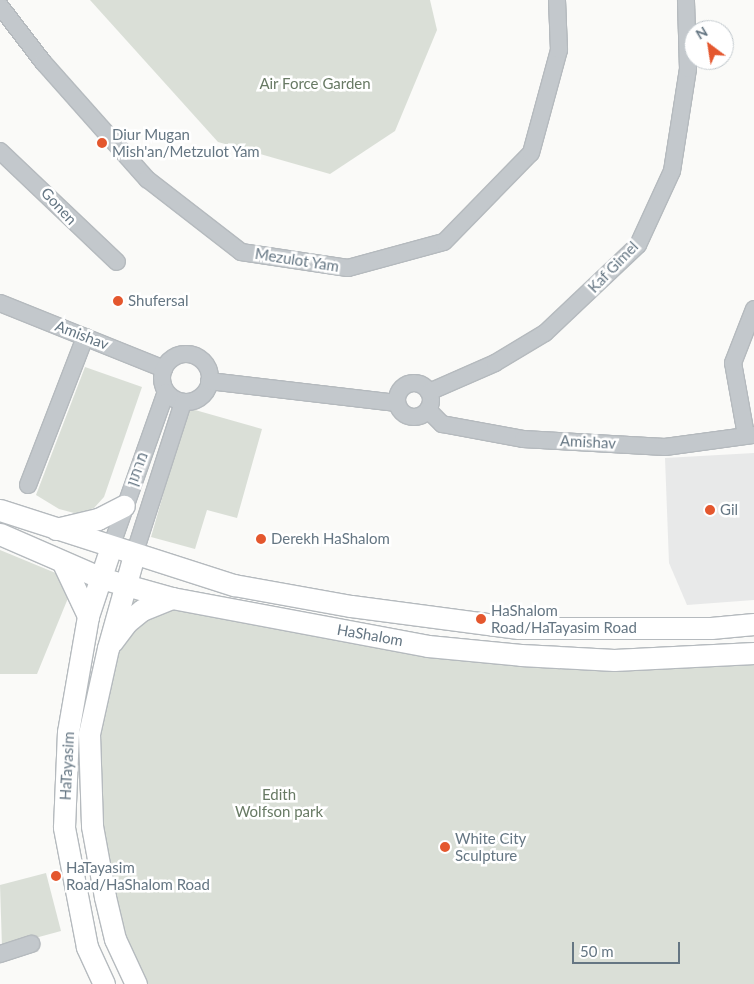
<!DOCTYPE html>
<meta charset="utf-8">
<style>
body{margin:0}
#map{position:relative;width:754px;height:984px;overflow:hidden;background:#fafaf8;font-family:Lato,Heebo,sans-serif}
div>[style]{position:absolute}
.built>*{inset:0;background:#e8e9e9}
.green>*{inset:0;background:#dadfd7}
.roads{filter:drop-shadow(1px 0 #b5babe) drop-shadow(-1px 0 #b5babe) drop-shadow(0 1px #b5babe) drop-shadow(0 -1px #b5babe)}
.minor>*{height:16px;margin:-8px;padding:0 8px;transform-origin:8px;border-radius:8px;background:#c3c8cc}
.minor>.ring{margin:-8px;padding:0;box-sizing:content-box;background:none;border:16px solid #c3c8cc;border-radius:50%}
.major>*{height:21px;margin:-10.5px;padding:0 10.5px;transform-origin:10.5px;border-radius:10.5px;background:#fff}
.dots>*{width:14px;height:14px;translate:-50% -50%;box-sizing:border-box;border:2px solid #fff;border-radius:50%}
span{translate:-50% -50%;white-space:nowrap;text-align:center;line-height:1.15;-webkit-text-stroke:5px #fff;paint-order:stroke}
.park-label{font-size:15px;color:#687a64}
.poi-label{font-size:15px;color:#657683}
.left{translate:0 -50%;text-align:left}
.street-label{font-size:15px;color:#657683}
.north{position:absolute;left:684px;top:20px;width:50px;height:50px;box-sizing:border-box;background:#fff;border:1px solid #c1c8cd;border-radius:50%;rotate:329deg;font-size:14px;font-weight:700;line-height:20px;text-align:center;color:#657683}
.north::after{content:'';display:block;margin:auto;width:18px;height:22px;background:#e4572e;clip-path:polygon(50% 0,100% 100%,50% 72%,0 100%)}
.scale{position:absolute;left:572px;top:942px;width:108px;height:22px;box-sizing:border-box;border:2px solid #657683;border-top:0;padding-left:6px;font-size:15px;line-height:18px;white-space:nowrap;color:#657683;-webkit-text-stroke:4px #fff;paint-order:stroke}
</style>
<div id="map">
<div class="built">
<i style="clip-path:polygon(754px 453px,754px 600px,687px 605px,669px 563px,665px 458px)"></i>
</div>
<div class="green">
<i style="clip-path:polygon(90px 0,430px 0,437px 30px,395px 131px,330px 174px,218px 142px)"></i>
<i style="clip-path:polygon(85px 367px,142px 387px,104px 497px,94px 508px,78px 514px,59px 509px,36px 495px)"></i>
<i style="clip-path:polygon(188px 408px,262px 429px,237px 518px,207px 510px,195px 549px,151px 537px)"></i>
<i style="clip-path:polygon(0 550px,75px 581px,37px 674px,0 674px)"></i>
<i style="clip-path:polygon(123px 586px,521px 655px,754px 653px,754px 984px,146px 984px,132px 958px,98px 822px,89px 734px)"></i>
<i style="clip-path:polygon(46px 873px,61px 931px,2px 947px,0 885px)"></i>
</div>
<div class="roads">
<div class="minor">
<i style="left:0;top:6px;width:71px;rotate:52.5deg"></i>
<i style="left:43px;top:62px;width:157px;rotate:48.4deg"></i>
<i style="left:147px;top:179px;width:119px;rotate:37.8deg"></i>
<i style="left:241px;top:252px;width:108px;rotate:8.5deg"></i>
<i style="left:348px;top:268px;width:99px;rotate:-15.2deg"></i>
<i style="left:444px;top:242px;width:124px;rotate:-45.7deg"></i>
<i style="left:531px;top:153px;width:107px;rotate:-74.8deg"></i>
<i style="left:559px;top:50px;width:50px;rotate:-92.3deg"></i>
<i style="left:0;top:151px;width:161px;rotate:43.5deg"></i>
<i style="left:0;top:303px;width:177px;rotate:21.9deg"></i>
<i class="ring" style="left:162px;top:354px;width:32px;height:32px"></i>
<i style="left:209px;top:381px;width:189px;rotate:6.7deg"></i>
<i class="ring" style="left:397px;top:383px;width:18px;height:18px"></i>
<i style="left:429px;top:392px;width:72px;rotate:-23.7deg"></i>
<i style="left:495px;top:363px;width:58px;rotate:-31deg"></i>
<i style="left:545px;top:333px;width:128px;rotate:-43.4deg"></i>
<i style="left:638px;top:245px;width:81px;rotate:-65.3deg"></i>
<i style="left:672px;top:171px;width:103px;rotate:-81.1deg"></i>
<i style="left:688px;top:69px;width:69px;rotate:-91.7deg"></i>
<i style="left:428px;top:410px;width:20px;rotate:45deg"></i>
<i style="left:442px;top:424px;width:82px;rotate:10.5deg"></i>
<i style="left:523px;top:439px;width:142px;rotate:3.2deg"></i>
<i style="left:665px;top:447px;width:90px;rotate:-7.7deg"></i>
<i style="left:746px;top:435px;width:73px;rotate:-100.2deg"></i>
<i style="left:733px;top:363px;width:58px;rotate:-68.7deg"></i>
<i style="left:28px;top:485px;width:159px;rotate:-68.9deg"></i>
<i style="left:111px;top:547px;width:164px;rotate:-70.5deg"></i>
<i style="left:134px;top:555px;width:161px;rotate:-72.2deg"></i>
<i style="left:0;top:954px;width:33px;rotate:-18deg"></i>
</div>
<div class="major">
<i style="left:0;top:510px;width:246px;rotate:17.8deg"></i>
<i style="left:234px;top:585px;width:119px;rotate:10.2deg"></i>
<i style="left:351px;top:606px;width:169px;rotate:7.5deg"></i>
<i style="left:519px;top:628px;width:192px"></i>
<i style="left:711px;top:628px;width:43px;rotate:-5.3deg"></i>
<i style="left:56px;top:529px;width:43px;rotate:-13.4deg"></i>
<i style="left:98px;top:519px;width:29px;rotate:-27deg"></i>
<i style="left:0;top:534px;width:110px;rotate:23.5deg"></i>
<i style="left:101px;top:578px;width:74px;rotate:15.7deg"></i>
<i style="left:172px;top:598px;width:260px;rotate:10.6deg"></i>
<i style="left:428px;top:646px;width:93px;rotate:5.5deg"></i>
<i style="left:521px;top:655px;width:93px;rotate:3.1deg"></i>
<i style="left:614px;top:660px;width:140px;rotate:-2.9deg"></i>
<i style="left:134px;top:555px;width:97px;rotate:105.6deg"></i>
<i style="left:108px;top:648px;width:88px;rotate:102.5deg"></i>
<i style="left:89px;top:734px;width:92px;rotate:88.1deg"></i>
<i style="left:92px;top:826px;width:72px;rotate:79.6deg"></i>
<i style="left:105px;top:897px;width:43px;rotate:76.6deg"></i>
<i style="left:115px;top:939px;width:50px;rotate:65deg"></i>
<i style="left:63px;top:563px;width:59px;rotate:64.7deg"></i>
<i style="left:112px;top:642px;width:25px;rotate:-53deg"></i>
<i style="left:127px;top:622px;width:19px;rotate:-39deg"></i>
<i style="left:142px;top:610px;width:32px;rotate:-22deg"></i>
<i style="left:104px;top:984px;width:41px;rotate:-114.7deg"></i>
<i style="left:87px;top:947px;width:122px;rotate:-100.9deg"></i>
<i style="left:64px;top:827px;width:95px;rotate:-87.6deg"></i>
<i style="left:68px;top:732px;width:118px;rotate:-80.2deg"></i>
<i style="left:88px;top:616px;width:73px;rotate:-71.6deg"></i>
</div>
</div>
<div class="dots">
<i style="left:102px;top:143px;background:#e4572e"></i>
<i style="left:118px;top:301px;background:#e4572e"></i>
<i style="left:710px;top:510px;background:#e4572e"></i>
<i style="left:261px;top:539px;background:#e4572e"></i>
<i style="left:481px;top:619px;background:#e4572e"></i>
<i style="left:445px;top:847px;background:#e4572e"></i>
<i style="left:56px;top:876px;background:#e4572e"></i>
</div>
<div class="park-label">
<span style="left:315px;top:84px">Air Force Garden</span>
<span style="left:279px;top:803px">Edith<br>Wolfson park</span>
</div>
<div class="poi-label">
<span class="left" style="left:112px;top:143px">Diur Mugan<br>Mish'an/Metzulot Yam</span>
<span class="left" style="left:128px;top:301px">Shufersal</span>
<span class="left" style="left:720px;top:510px">Gil</span>
<span class="left" style="left:271px;top:539px">Derekh HaShalom</span>
<span class="left" style="left:491px;top:619px">HaShalom<br>Road/HaTayasim Road</span>
<span class="left" style="left:455px;top:847px">White City<br>Sculpture</span>
<span class="left" style="left:66px;top:876px">HaTayasim<br>Road/HaShalom Road</span>
</div>
<div class="street-label">
<span style="left:59px;top:206px;rotate:47deg">Gonen</span>
<span style="left:297px;top:260px;rotate:9deg">Mezulot Yam</span>
<span style="left:613px;top:267px;rotate:-46deg">Kaf Gimel</span>
<span style="left:82px;top:335px;rotate:21deg">Amishav</span>
<span style="left:588px;top:442px;rotate:3deg">Amishav</span>
<span style="left:137px;top:469px;rotate:-70deg">מרתון</span>
<span style="left:370px;top:635px;rotate:10deg">HaShalom</span>
<span style="left:67px;top:766px;rotate:-87deg">HaTayasim</span>
</div>
<div class="north">N</div>
<div class="scale">50 m</div>
</div>
